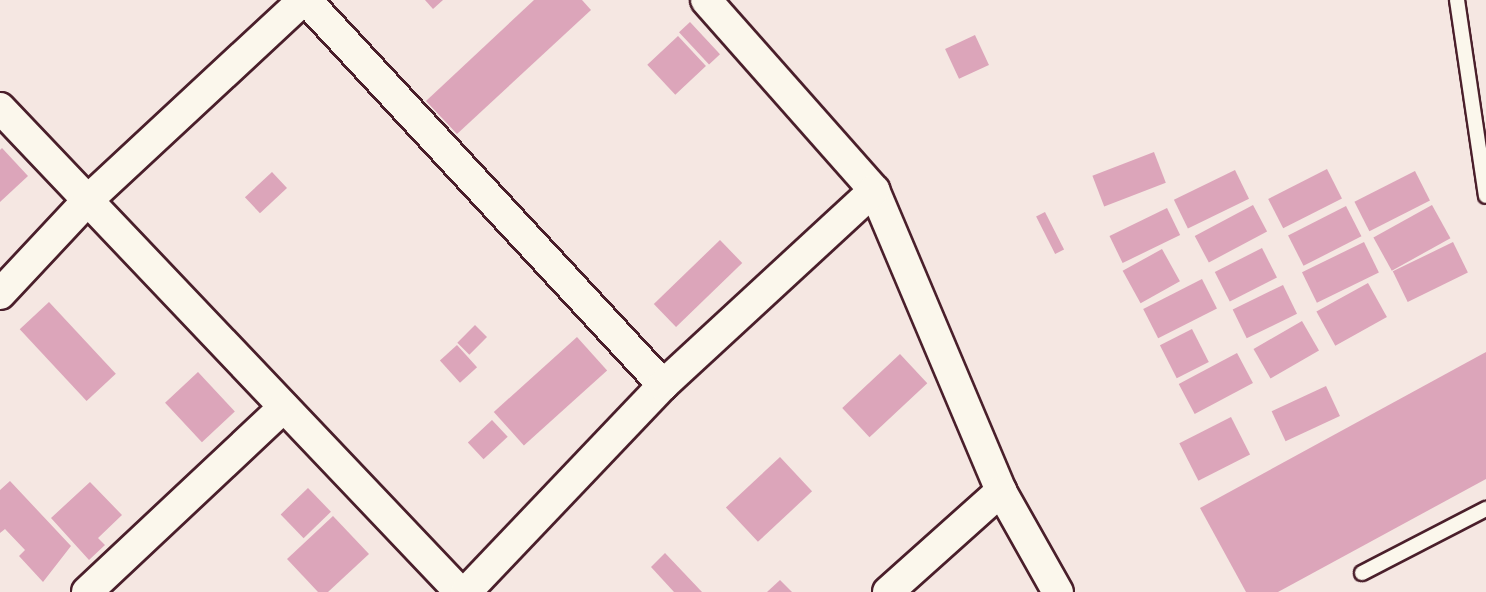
<!DOCTYPE html>
<style>
body{margin:0}
#map{position:relative;width:1486px;height:592px;overflow:hidden;background:#f5e7e2;font-family:"Playpen Sans",sans-serif}
div>[style]{position:absolute}
.building>*{inset:0;background:#dca5ba;transform-origin:0 0}
.roads{filter:drop-shadow(2px 0 #4a1f2b) drop-shadow(-2px 0 #4a1f2b) drop-shadow(0 2px #4a1f2b) drop-shadow(0 -2px #4a1f2b)}
.service>*{height:14px;margin:-7px;padding:0 7px;transform-origin:7px;border-radius:7px;background:#fbf7ec}
.minor>*{height:30px;margin:-15px;padding:0 15px;transform-origin:15px;border-radius:15px;background:#fbf7ec}
span{translate:-50% -50%;white-space:nowrap;text-align:center;line-height:1.15;-webkit-text-stroke:5px #fbf7ec;paint-order:stroke}
</style>
<div id="map">
<div class="building">
<i style="clip-path:polygon(425px 0,443px 0,433px 9px)"></i>
<i style="clip-path:polygon(534px 0,582px 0,591px 10px,457px 134px,426px 101px)"></i>
<i style="left:690px;top:22px;width:44px;height:15px;rotate:47deg"></i>
<i style="left:975px;top:35px;width:33px;height:33px;rotate:65deg"></i>
<i style="left:678px;top:36px;width:41px;height:42px;rotate:47deg"></i>
<i style="clip-path:polygon(2px 148px,28px 176px,0 202px,0 150px)"></i>
<i style="left:1154px;top:152px;width:33px;height:66px;rotate:69deg"></i>
<i style="left:1327px;top:169px;width:33px;height:66px;rotate:63deg"></i>
<i style="left:1235px;top:170px;width:32px;height:68px;rotate:64deg"></i>
<i style="left:1415px;top:171px;width:33px;height:68px;rotate:63deg"></i>
<i style="left:272px;top:172px;width:22px;height:37px;rotate:47deg"></i>
<i style="left:1253px;top:205px;width:30px;height:66px;rotate:62deg"></i>
<i style="left:1432px;top:205px;width:38px;height:67px;rotate:61deg"></i>
<i style="left:1346px;top:206px;width:34px;height:65px;rotate:63deg"></i>
<i style="left:1167px;top:208px;width:30px;height:64px;rotate:64deg"></i>
<i style="left:1045px;top:212px;width:42px;height:10px;rotate:63deg"></i>
<i style="left:720px;top:240px;width:32px;height:92px;rotate:46deg"></i>
<i style="left:1364px;top:242px;width:34px;height:69px;rotate:64deg"></i>
<i style="left:1453px;top:242px;width:34px;height:67px;rotate:64deg"></i>
<i style="left:1262px;top:248px;width:33px;height:53px;rotate:63deg"></i>
<i style="left:1162px;top:249px;width:37px;height:45px;rotate:61deg"></i>
<i style="left:1202px;top:279px;width:33px;height:66px;rotate:63deg"></i>
<i style="left:1368px;top:283px;width:39px;height:59px;rotate:61deg"></i>
<i style="left:1283px;top:285px;width:32px;height:56px;rotate:64deg"></i>
<i style="left:49px;top:302px;width:98px;height:40px;rotate:47deg"></i>
<i style="left:1302px;top:321px;width:34px;height:56px;rotate:60deg"></i>
<i style="left:475px;top:325px;width:17px;height:25px;rotate:45deg"></i>
<i style="left:1192px;top:329px;width:37px;height:36px;rotate:63deg"></i>
<i style="left:577px;top:337px;width:45px;height:112px;rotate:48deg"></i>
<i style="left:457px;top:345px;width:30px;height:23px;rotate:48deg"></i>
<i style="clip-path:polygon(1486px 352px,1486px 479px,1278px 592px,1246px 592px,1200px 508px)"></i>
<i style="left:1237px;top:353px;width:34px;height:66px;rotate:62deg"></i>
<i style="left:900px;top:354px;width:40px;height:79px;rotate:47deg"></i>
<i style="left:198px;top:372px;width:54px;height:45px;rotate:47deg"></i>
<i style="left:1326px;top:386px;width:33px;height:60px;rotate:65deg"></i>
<i style="left:1231px;top:417px;width:42px;height:58px;rotate:63deg"></i>
<i style="left:492px;top:420px;width:23px;height:33px;rotate:47deg"></i>
<i style="left:780px;top:457px;width:47px;height:74px;rotate:47deg"></i>
<i style="clip-path:polygon(10px 481px,71px 546px,43px 582px,19px 556px,25px 550px,5px 529px,0 533px,0 490px)"></i>
<i style="clip-path:polygon(90px 482px,122px 515px,98px 538px,105px 545px,89px 560px,51px 518px)"></i>
<i style="left:308px;top:488px;width:33px;height:38px;rotate:46deg"></i>
<i style="clip-path:polygon(333px 516px,369px 554px,328px 592px,318px 592px,287px 559px)"></i>
<i style="clip-path:polygon(665px 553px,702px 592px,674px 592px,651px 567px)"></i>
<i style="clip-path:polygon(780px 580px,792px 592px,767px 592px)"></i>
</div>
<div class="roads">
<div class="service">
<i style="left:1457px;top:0;width:198px;rotate:81.6deg"></i>
<i style="left:1362px;top:573px;width:140px;rotate:-27.3deg"></i>
</div>
<div class="minor">
<i style="left:306px;top:0;width:525px;rotate:47.16deg"></i>
<i style="left:706px;top:0;width:254px;rotate:48.5deg"></i>
<i style="left:874px;top:190px;width:327px;rotate:67.1deg"></i>
<i style="left:1001px;top:491px;width:116px;rotate:60.6deg"></i>
<i style="left:0;top:108px;width:668px;rotate:46.46deg"></i>
<i style="left:0;top:294px;width:129px;rotate:-46.9deg"></i>
<i style="left:88px;top:200px;width:294px;rotate:-42.9deg"></i>
<i style="left:87px;top:592px;width:270px;rotate:-43.2deg"></i>
<i style="left:466px;top:592px;width:286px;rotate:-46.4deg"></i>
<i style="left:663px;top:385px;width:287px;rotate:-42.7deg"></i>
<i style="left:888px;top:592px;width:152px;rotate:-41.8deg"></i>
</div>
</div>
</div>
